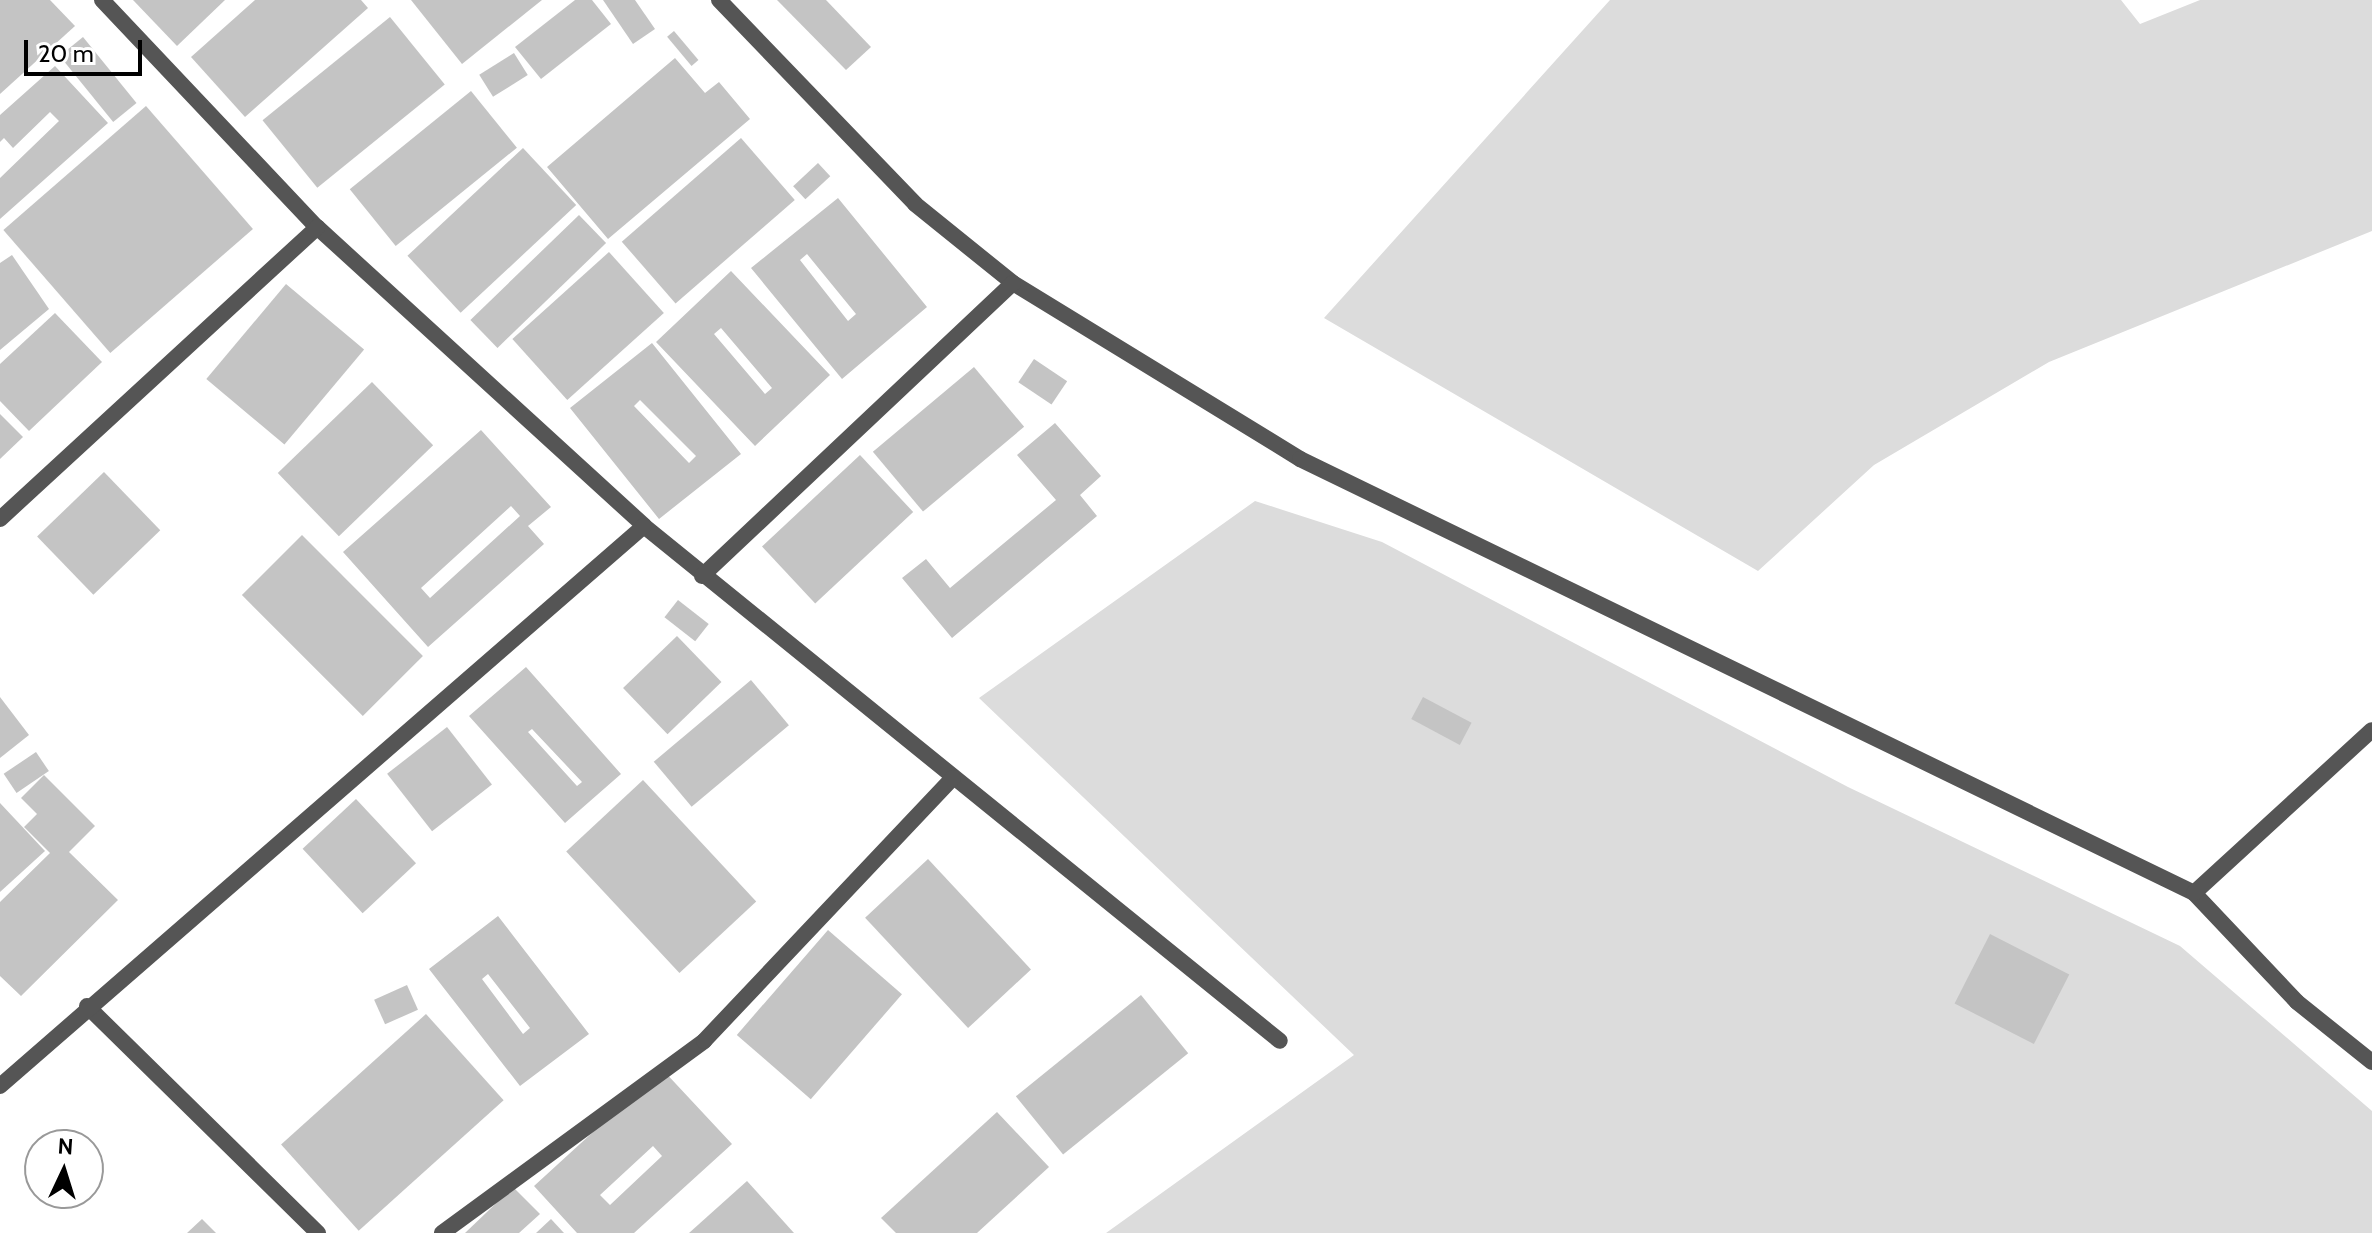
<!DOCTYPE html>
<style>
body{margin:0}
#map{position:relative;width:2372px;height:1233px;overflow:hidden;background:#fff;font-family:Cabin,sans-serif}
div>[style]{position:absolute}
.green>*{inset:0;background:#dcdcdc}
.building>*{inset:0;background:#c4c4c4;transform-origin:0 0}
.minor>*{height:16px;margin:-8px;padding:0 8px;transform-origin:8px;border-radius:8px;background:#555}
span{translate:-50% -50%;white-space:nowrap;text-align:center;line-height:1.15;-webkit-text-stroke:7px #fff;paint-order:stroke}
.north{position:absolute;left:24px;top:1129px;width:80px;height:80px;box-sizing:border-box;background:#fff;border:2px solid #999;border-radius:50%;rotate:4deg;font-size:22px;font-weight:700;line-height:32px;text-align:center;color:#000}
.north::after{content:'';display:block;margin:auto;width:28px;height:36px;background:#000;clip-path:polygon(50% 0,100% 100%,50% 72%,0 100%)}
.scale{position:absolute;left:24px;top:40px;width:118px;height:36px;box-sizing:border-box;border:4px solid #000;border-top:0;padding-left:10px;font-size:24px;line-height:28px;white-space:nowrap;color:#000;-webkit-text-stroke:6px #fff;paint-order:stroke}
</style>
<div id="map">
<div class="green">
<i style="clip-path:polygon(1610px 0,2121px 0,2140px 24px,2200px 0,2372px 0,2372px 231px,2049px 362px,1874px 465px,1758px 571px,1324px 318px)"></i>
<i style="clip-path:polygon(1255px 501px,1382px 542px,1848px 787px,2180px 946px,2372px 1111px,2372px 1233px,1106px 1233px,1354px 1055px,979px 698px)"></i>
</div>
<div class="building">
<i style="clip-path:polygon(0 0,50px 0,75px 26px,0 94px)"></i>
<i style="clip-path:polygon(133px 0,225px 0,177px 46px)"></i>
<i style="clip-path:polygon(255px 0,361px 0,368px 8px,245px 117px,191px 57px)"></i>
<i style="clip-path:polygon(411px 0,542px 0,462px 64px)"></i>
<i style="clip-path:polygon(575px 0,592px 0,611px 24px,541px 79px,515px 47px)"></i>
<i style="clip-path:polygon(603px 0,635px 0,655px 29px,633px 44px)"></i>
<i style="clip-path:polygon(777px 0,826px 0,871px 47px,846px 70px)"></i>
<i style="left:390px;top:17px;width:87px;height:164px;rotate:51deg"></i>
<i style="left:674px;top:31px;width:38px;height:9px;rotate:50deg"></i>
<i style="left:83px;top:37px;width:85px;height:30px;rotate:51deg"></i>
<i style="left:514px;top:53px;width:26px;height:41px;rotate:58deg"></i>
<i style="clip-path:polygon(675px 58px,705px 93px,719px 82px,750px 119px,608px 239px,547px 167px)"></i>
<i style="clip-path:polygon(55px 66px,108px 123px,0 219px,0 178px,59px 121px,50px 112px,13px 148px,4px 138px,0 142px,0 115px)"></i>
<i style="left:471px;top:91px;width:73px;height:156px;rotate:51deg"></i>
<i style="left:146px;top:106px;width:163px;height:189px;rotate:49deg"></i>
<i style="left:741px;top:138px;width:82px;height:158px;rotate:49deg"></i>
<i style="left:523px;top:148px;width:78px;height:158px;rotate:47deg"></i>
<i style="left:818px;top:163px;width:18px;height:34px;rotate:47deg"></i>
<i style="clip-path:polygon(evenodd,838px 198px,927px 307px,842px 379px,751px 268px,838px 198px,807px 254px,856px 314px,848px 321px,800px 260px,807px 254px)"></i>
<i style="left:579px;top:215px;width:39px;height:151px;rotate:46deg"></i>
<i style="left:609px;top:252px;width:82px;height:130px;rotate:48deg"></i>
<i style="clip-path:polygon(12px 255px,49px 309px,0 350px,0 263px)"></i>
<i style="clip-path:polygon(evenodd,731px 271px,830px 375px,755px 446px,656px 342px,731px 271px,721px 328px,772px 388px,765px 394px,714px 334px,721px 328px)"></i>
<i style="left:286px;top:284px;width:102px;height:124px;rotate:40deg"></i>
<i style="clip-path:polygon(55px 313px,102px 362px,29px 431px,0 401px,0 364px)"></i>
<i style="clip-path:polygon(evenodd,652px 343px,741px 454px,659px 519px,570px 408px,652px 343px,640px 400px,696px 456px,689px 463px,634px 406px,640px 400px)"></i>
<i style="left:1034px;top:359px;width:40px;height:28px;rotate:34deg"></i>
<i style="left:974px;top:367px;width:78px;height:132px;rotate:50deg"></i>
<i style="left:372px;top:382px;width:88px;height:131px;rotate:46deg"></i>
<i style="clip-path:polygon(0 414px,23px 437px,0 459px)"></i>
<i style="clip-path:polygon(1055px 423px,1101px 476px,1080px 495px,1097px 516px,952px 638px,902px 578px,926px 559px,950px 588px,1056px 500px,1017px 455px)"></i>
<i style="clip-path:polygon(evenodd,481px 430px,551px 507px,528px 526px,544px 544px,428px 647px,343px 552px,481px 430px,511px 506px,520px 516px,430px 598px,421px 588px,511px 506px)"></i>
<i style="left:860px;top:455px;width:78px;height:134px;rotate:47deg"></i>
<i style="left:104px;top:472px;width:81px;height:93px;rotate:46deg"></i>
<i style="left:302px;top:535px;width:171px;height:85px;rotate:45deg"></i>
<i style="left:678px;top:600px;width:39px;height:22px;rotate:38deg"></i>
<i style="left:677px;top:636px;width:64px;height:75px;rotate:46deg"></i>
<i style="clip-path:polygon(evenodd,526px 667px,621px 774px,565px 823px,469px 716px,526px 667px,532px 729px,582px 782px,577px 786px,528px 732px,532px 729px)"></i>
<i style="left:751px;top:680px;width:59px;height:127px;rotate:50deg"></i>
<i style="clip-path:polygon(0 697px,29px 735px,0 758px)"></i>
<i style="left:1423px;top:697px;width:55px;height:25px;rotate:28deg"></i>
<i style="left:447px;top:727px;width:73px;height:76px;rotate:52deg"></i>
<i style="left:36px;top:752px;width:23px;height:39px;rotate:56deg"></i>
<i style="clip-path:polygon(44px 775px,95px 826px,69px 852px,118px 900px,21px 996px,0 976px,0 902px,50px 853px,24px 827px,37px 814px,21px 798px)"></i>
<i style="left:643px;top:780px;width:166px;height:105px;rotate:47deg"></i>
<i style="left:356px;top:799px;width:88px;height:73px;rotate:47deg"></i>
<i style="clip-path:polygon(0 803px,45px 851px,0 892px)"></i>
<i style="left:928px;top:859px;width:151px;height:86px;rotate:47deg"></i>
<i style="clip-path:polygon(evenodd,498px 916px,589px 1034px,520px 1086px,429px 969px,498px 916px,488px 974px,530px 1028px,523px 1034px,482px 979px,488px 974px)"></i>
<i style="left:828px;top:930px;width:98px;height:139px;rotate:41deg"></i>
<i style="left:1990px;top:934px;width:89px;height:78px;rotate:27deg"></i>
<i style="left:407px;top:985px;width:27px;height:36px;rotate:66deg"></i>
<i style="left:1141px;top:995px;width:75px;height:161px;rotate:51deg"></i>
<i style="left:426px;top:1014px;width:116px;height:195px;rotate:48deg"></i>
<i style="clip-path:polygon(evenodd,662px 1069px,732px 1144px,634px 1233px,577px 1233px,534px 1186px,662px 1069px,653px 1146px,662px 1156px,610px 1205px,600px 1195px,653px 1146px)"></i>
<i style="clip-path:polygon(997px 1112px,1049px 1167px,977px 1233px,896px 1233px,881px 1218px)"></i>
<i style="clip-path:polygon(747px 1181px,794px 1233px,689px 1233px)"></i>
<i style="clip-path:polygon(513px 1187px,540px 1214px,519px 1233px,465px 1233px)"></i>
<i style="clip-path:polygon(202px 1219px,216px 1233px,187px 1233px)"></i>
<i style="clip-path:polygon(551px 1219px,564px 1233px,536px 1233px)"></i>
</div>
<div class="minor">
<i style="left:102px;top:0;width:313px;rotate:46.6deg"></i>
<i style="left:317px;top:227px;width:443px;rotate:42.4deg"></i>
<i style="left:644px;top:526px;width:818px;rotate:39deg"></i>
<i style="left:719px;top:0;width:283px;rotate:46.1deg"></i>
<i style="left:915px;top:204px;width:126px;rotate:38.9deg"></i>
<i style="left:1013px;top:283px;width:337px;rotate:31.5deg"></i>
<i style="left:1300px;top:459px;width:994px;rotate:25.89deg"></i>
<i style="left:2194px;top:893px;width:150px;rotate:46.6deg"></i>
<i style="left:2297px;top:1002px;width:96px;rotate:38.7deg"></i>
<i style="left:0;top:519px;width:431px;rotate:-42.6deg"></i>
<i style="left:702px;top:576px;width:427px;rotate:-43.3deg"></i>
<i style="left:2194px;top:893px;width:241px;rotate:-42.5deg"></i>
<i style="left:87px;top:1006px;width:324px;rotate:44.5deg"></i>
<i style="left:0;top:1086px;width:853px;rotate:-41.01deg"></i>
<i style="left:442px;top:1233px;width:325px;rotate:-36.2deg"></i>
<i style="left:704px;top:1041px;width:362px;rotate:-46.6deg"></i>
</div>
<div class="north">N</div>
<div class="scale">20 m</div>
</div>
